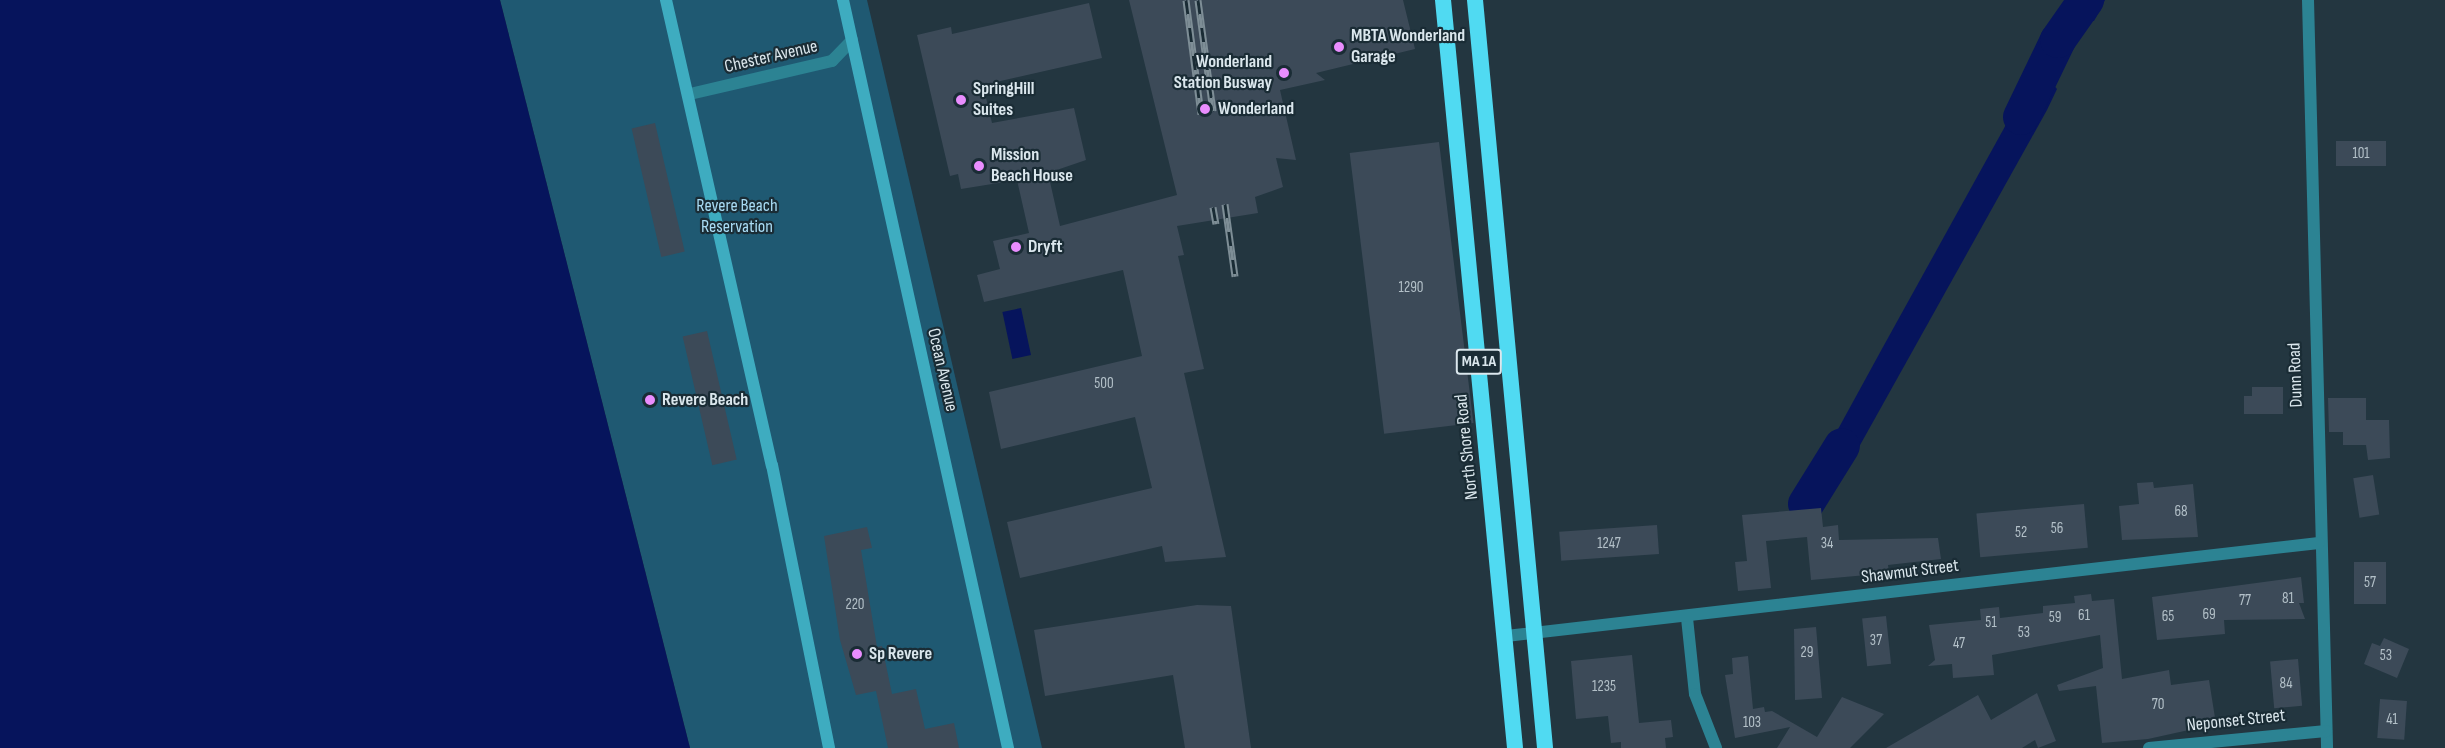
<!DOCTYPE html>
<style>
body{margin:0}
#map{position:relative;width:2445px;height:748px;overflow:hidden;background:#233640;font-family:"Sofia Sans Condensed",sans-serif}
div>[style]{position:absolute}
.green>*{inset:0;background:#1f5972}
.water>*{inset:0;background:#06145c;transform-origin:0 0}
.river>*{height:36px;margin:-18px;padding:0 18px;transform-origin:18px;border-radius:18px;background:#06145c}
.building>*{inset:0;background:#3c4a58;transform-origin:0 0}
.minor>*{height:12px;margin:-6px;padding:0 6px;transform-origin:6px;border-radius:6px;background:#2c8393}
.secondary>*{height:12px;margin:-6px;padding:0 6px;transform-origin:6px;border-radius:6px;background:#3eacc0}
.trunk>*{height:16px;margin:-8px;padding:0 8px;transform-origin:8px;border-radius:8px;background:#50daf2}
.rail>*{height:7px;margin-top:-3.5px;transform-origin:0;background:repeating-linear-gradient(90deg,#1a2c35 0 14px,#7e8e96 0 28px);box-sizing:border-box;border-block:2px solid #7e8e96}
.dots>*{width:16px;height:16px;translate:-50% -50%;box-sizing:border-box;border:3px solid #1a2c35;border-radius:50%}
span{translate:-50% -50%;white-space:nowrap;text-align:center;line-height:1.15;-webkit-text-stroke:4.5px #1a2c35;paint-order:stroke}
.number-label{font-size:15px;color:#b3c0c8}
.number-label span{-webkit-text-stroke-width:0}
.shield-label span{padding:2px 4px;background:#1a2c35;border:2px solid;border-radius:4px;-webkit-text-stroke-width:0}
.shield-label{font-size:16px;color:#dbe7ed;font-weight:700}
.poi-label{font-size:18px;color:#dbe7ed;font-weight:700}
.left{translate:0 -50%;text-align:left}
.right{translate:-100% -50%;text-align:right}
.street-label{font-size:18px;color:#dbe7ed}
.park-label{font-size:18px;color:#a9dcf5}
</style>
<div id="map">
<div class="green">
<i style="clip-path:polygon(500px 0,867px 0,1042px 748px,690px 748px)"></i>
</div>
<div class="water">
<i style="clip-path:polygon(0 0,500px 0,690px 748px,0 748px)"></i>
<i style="clip-path:polygon(2081px 0,2105px 0,2094px 21px,2086px 21px,2079px 18px)"></i>
<i style="clip-path:polygon(2044px 74px,2057px 89px,2047px 110px,1835px 490px,1826px 496px,1818px 492px,1815px 482px,1825px 453px,1883px 347px,2013px 112px,2038px 75px)"></i>
<i style="left:1021px;top:308px;width:48px;height:19px;rotate:78deg"></i>
</div>
<div class="river">
<i style="left:2021px;top:117px;width:85px;rotate:-64.3deg"></i>
<i style="left:2058px;top:40px;width:49px;rotate:-55deg"></i>
<i style="left:1806px;top:504px;width:68px;rotate:-58.2deg"></i>
</div>
<div class="building">
<i style="clip-path:polygon(1129px 0,1403px 0,1415px 49px,1316px 73px,1325px 80px,1280px 90px,1296px 160px,1276px 158px,1283px 187px,1255px 197px,1258px 213px,1177px 226px,1184px 255px,1178px 256px,1204px 369px,1184px 373px,1226px 557px,1165px 562px,1162px 546px,1020px 578px,1007px 522px,1152px 488px,1135px 417px,1001px 449px,989px 392px,1142px 356px,1123px 270px,984px 302px,977px 275px,1000px 269px,993px 241px,1029px 233px,1017px 180px,961px 189px,958px 174px,950px 176px,917px 35px,951px 27px,952px 34px,1089px 3px,1102px 58px,983px 85px,992px 123px,1074px 108px,1086px 160px,1048px 173px,1060px 226px,1177px 195px)"></i>
<i style="left:655px;top:123px;width:132px;height:24px;rotate:77deg"></i>
<i style="left:2336px;top:141px;width:50px;height:25px"></i>
<i style="left:1439px;top:142px;width:283px;height:90px;rotate:83deg"></i>
<i style="left:707px;top:331px;width:132px;height:25px;rotate:77deg"></i>
<i style="clip-path:polygon(2252px 387px,2283px 387px,2283px 414px,2244px 414px,2244px 396px,2252px 396px)"></i>
<i style="clip-path:polygon(2328px 398px,2366px 398px,2366px 420px,2389px 420px,2390px 458px,2368px 460px,2366px 445px,2343px 445px,2343px 432px,2329px 432px)"></i>
<i style="left:2373px;top:475px;width:40px;height:20px;rotate:81deg"></i>
<i style="clip-path:polygon(2153px 482px,2154px 488px,2193px 484px,2198px 537px,2122px 540px,2119px 506px,2139px 504px,2137px 483px)"></i>
<i style="left:2084px;top:504px;width:44px;height:108px;rotate:85deg"></i>
<i style="clip-path:polygon(1821px 508px,1823px 527px,1838px 525px,1839px 540px,1938px 538px,1941px 559px,1888px 565px,1889px 573px,1811px 580px,1807px 537px,1766px 541px,1771px 588px,1738px 591px,1735px 562px,1747px 561px,1742px 515px)"></i>
<i style="left:1657px;top:525px;width:29px;height:98px;rotate:86deg"></i>
<i style="clip-path:polygon(867px 527px,872px 548px,861px 550px,877px 647px,882px 646px,892px 694px,916px 689px,925px 729px,954px 723px,959px 748px,888px 748px,876px 691px,856px 695px,840px 640px,824px 536px)"></i>
<i style="left:2354px;top:562px;width:32px;height:42px"></i>
<i style="clip-path:polygon(2301px 577px,2304px 603px,2299px 603px,2305px 619px,2224px 620px,2225px 634px,2157px 640px,2152px 597px)"></i>
<i style="clip-path:polygon(2091px 594px,2092px 601px,2114px 599px,2122px 679px,2169px 670px,2171px 685px,2209px 680px,2216px 724px,2148px 739px,2102px 743px,2096px 686px,2059px 691px,2057px 685px,2103px 668px,2100px 635px,1992px 655px,1994px 675px,1953px 678px,1952px 664px,1928px 666px,1935px 660px,1929px 625px,1981px 620px,1980px 609px,1999px 607px,2000px 618px,2043px 613px,2043px 606px,2075px 603px,2074px 596px)"></i>
<i style="clip-path:polygon(1197px 605px,1231px 606px,1251px 748px,1185px 748px,1173px 675px,1045px 696px,1034px 630px)"></i>
<i style="left:1886px;top:616px;width:48px;height:24px;rotate:84deg"></i>
<i style="clip-path:polygon(1816px 627px,1822px 698px,1795px 700px,1794px 629px)"></i>
<i style="clip-path:polygon(2384px 638px,2409px 649px,2397px 678px,2364px 664px,2372px 643px,2380px 646px)"></i>
<i style="clip-path:polygon(1632px 655px,1639px 723px,1671px 720px,1673px 737px,1665px 738px,1666px 748px,1621px 748px,1621px 742px,1611px 743px,1608px 716px,1576px 719px,1571px 661px)"></i>
<i style="clip-path:polygon(1748px 656px,1753px 709px,1764px 707px,1765px 712px,1772px 711px,1817px 737px,1842px 697px,1884px 714px,1850px 748px,1777px 748px,1790px 727px,1735px 738px,1725px 675px,1733px 674px,1732px 658px)"></i>
<i style="left:2298px;top:659px;width:47px;height:28px;rotate:85deg"></i>
<i style="clip-path:polygon(2037px 693px,2056px 741px,2038px 748px,2035px 740px,2022px 748px,1886px 748px,1978px 695px,1991px 720px)"></i>
<i style="left:2380px;top:699px;width:27px;height:39px;rotate:4deg"></i>
</div>
<div class="minor">
<i style="left:2308px;top:0;width:748px;rotate:88.54deg"></i>
<i style="left:690px;top:94px;width:146px;rotate:-13.1deg"></i>
<i style="left:832px;top:61px;width:29px;rotate:-46deg"></i>
<i style="left:1687px;top:618px;width:76px;rotate:84deg"></i>
<i style="left:1695px;top:694px;width:58px;rotate:68.7deg"></i>
<i style="left:1506px;top:636px;width:818px;rotate:-6.53deg"></i>
<i style="left:2149px;top:748px;width:178px;rotate:-5.5deg"></i>
</div>
<div class="secondary">
<i style="left:666px;top:0;width:477px;rotate:77.2deg"></i>
<i style="left:772px;top:465px;width:289px;rotate:78.6deg"></i>
<i style="left:843px;top:0;width:766px;rotate:77.56deg"></i>
</div>
<div class="trunk">
<i style="left:1443px;top:0;width:751px;rotate:84.5deg"></i>
<i style="left:1475px;top:0;width:751px;rotate:84.65deg"></i>
</div>
<div class="rail">
<i style="left:1186px;top:0;width:115px;rotate:82.5deg"></i>
<i style="left:1198px;top:0;width:112px;rotate:82.3deg"></i>
<i style="left:1225px;top:204px;width:73px;rotate:82.1deg"></i>
<i style="left:1213px;top:207px;width:17px;rotate:80deg"></i>
</div>
<div class="dots">
<i style="left:1339px;top:47px;background:#e98dfe"></i>
<i style="left:1284px;top:73px;background:#e98dfe"></i>
<i style="left:961px;top:100px;background:#e98dfe"></i>
<i style="left:1205px;top:109px;background:#e98dfe"></i>
<i style="left:979px;top:166px;background:#e98dfe"></i>
<i style="left:1016px;top:247px;background:#e98dfe"></i>
<i style="left:650px;top:400px;background:#e98dfe"></i>
<i style="left:857px;top:654px;background:#e98dfe"></i>
</div>
<div class="number-label">
<span style="left:2361px;top:154px">101</span>
<span style="left:1411px;top:288px">1290</span>
<span style="left:1104px;top:384px">500</span>
<span style="left:2181px;top:512px">68</span>
<span style="left:2057px;top:529px">56</span>
<span style="left:2021px;top:533px">52</span>
<span style="left:1609px;top:544px">1247</span>
<span style="left:1827px;top:544px">34</span>
<span style="left:2370px;top:583px">57</span>
<span style="left:2288px;top:599px">81</span>
<span style="left:2245px;top:601px">77</span>
<span style="left:855px;top:605px">220</span>
<span style="left:2209px;top:615px">69</span>
<span style="left:2084px;top:616px">61</span>
<span style="left:2168px;top:617px">65</span>
<span style="left:2055px;top:618px">59</span>
<span style="left:1991px;top:623px">51</span>
<span style="left:2024px;top:633px">53</span>
<span style="left:1876px;top:641px">37</span>
<span style="left:1959px;top:644px">47</span>
<span style="left:1807px;top:653px">29</span>
<span style="left:2386px;top:656px">53</span>
<span style="left:2286px;top:684px">84</span>
<span style="left:1604px;top:687px">1235</span>
<span style="left:2158px;top:705px">70</span>
<span style="left:2392px;top:720px">41</span>
<span style="left:1752px;top:723px">103</span>
</div>
<div class="shield-label">
<span style="left:1479px;top:362px">MA 1A</span>
</div>
<div class="poi-label">
<span class="left" style="left:1351px;top:47px">MBTA Wonderland<br>Garage</span>
<span class="right" style="left:1272px;top:73px">Wonderland<br>Station Busway</span>
<span class="left" style="left:973px;top:100px">SpringHill<br>Suites</span>
<span class="left" style="left:1218px;top:109px">Wonderland</span>
<span class="left" style="left:991px;top:166px">Mission<br>Beach House</span>
<span class="left" style="left:1028px;top:247px">Dryft</span>
<span class="left" style="left:662px;top:400px">Revere Beach</span>
<span class="left" style="left:869px;top:654px">Sp Revere</span>
</div>
<div class="street-label">
<span style="left:771px;top:57px;rotate:-13deg">Chester Avenue</span>
<span style="left:942px;top:370px;rotate:77deg">Ocean Avenue</span>
<span style="left:2296px;top:375px;rotate:-92deg">Dunn Road</span>
<span style="left:1467px;top:447px;rotate:-96deg">North Shore Road</span>
<span style="left:1910px;top:572px;rotate:-7deg">Shawmut Street</span>
<span style="left:2236px;top:721px;rotate:-6deg">Neponset Street</span>
</div>
<div class="park-label">
<span style="left:737px;top:217px">Revere Beach<br>Reservation</span>
</div>
</div>
